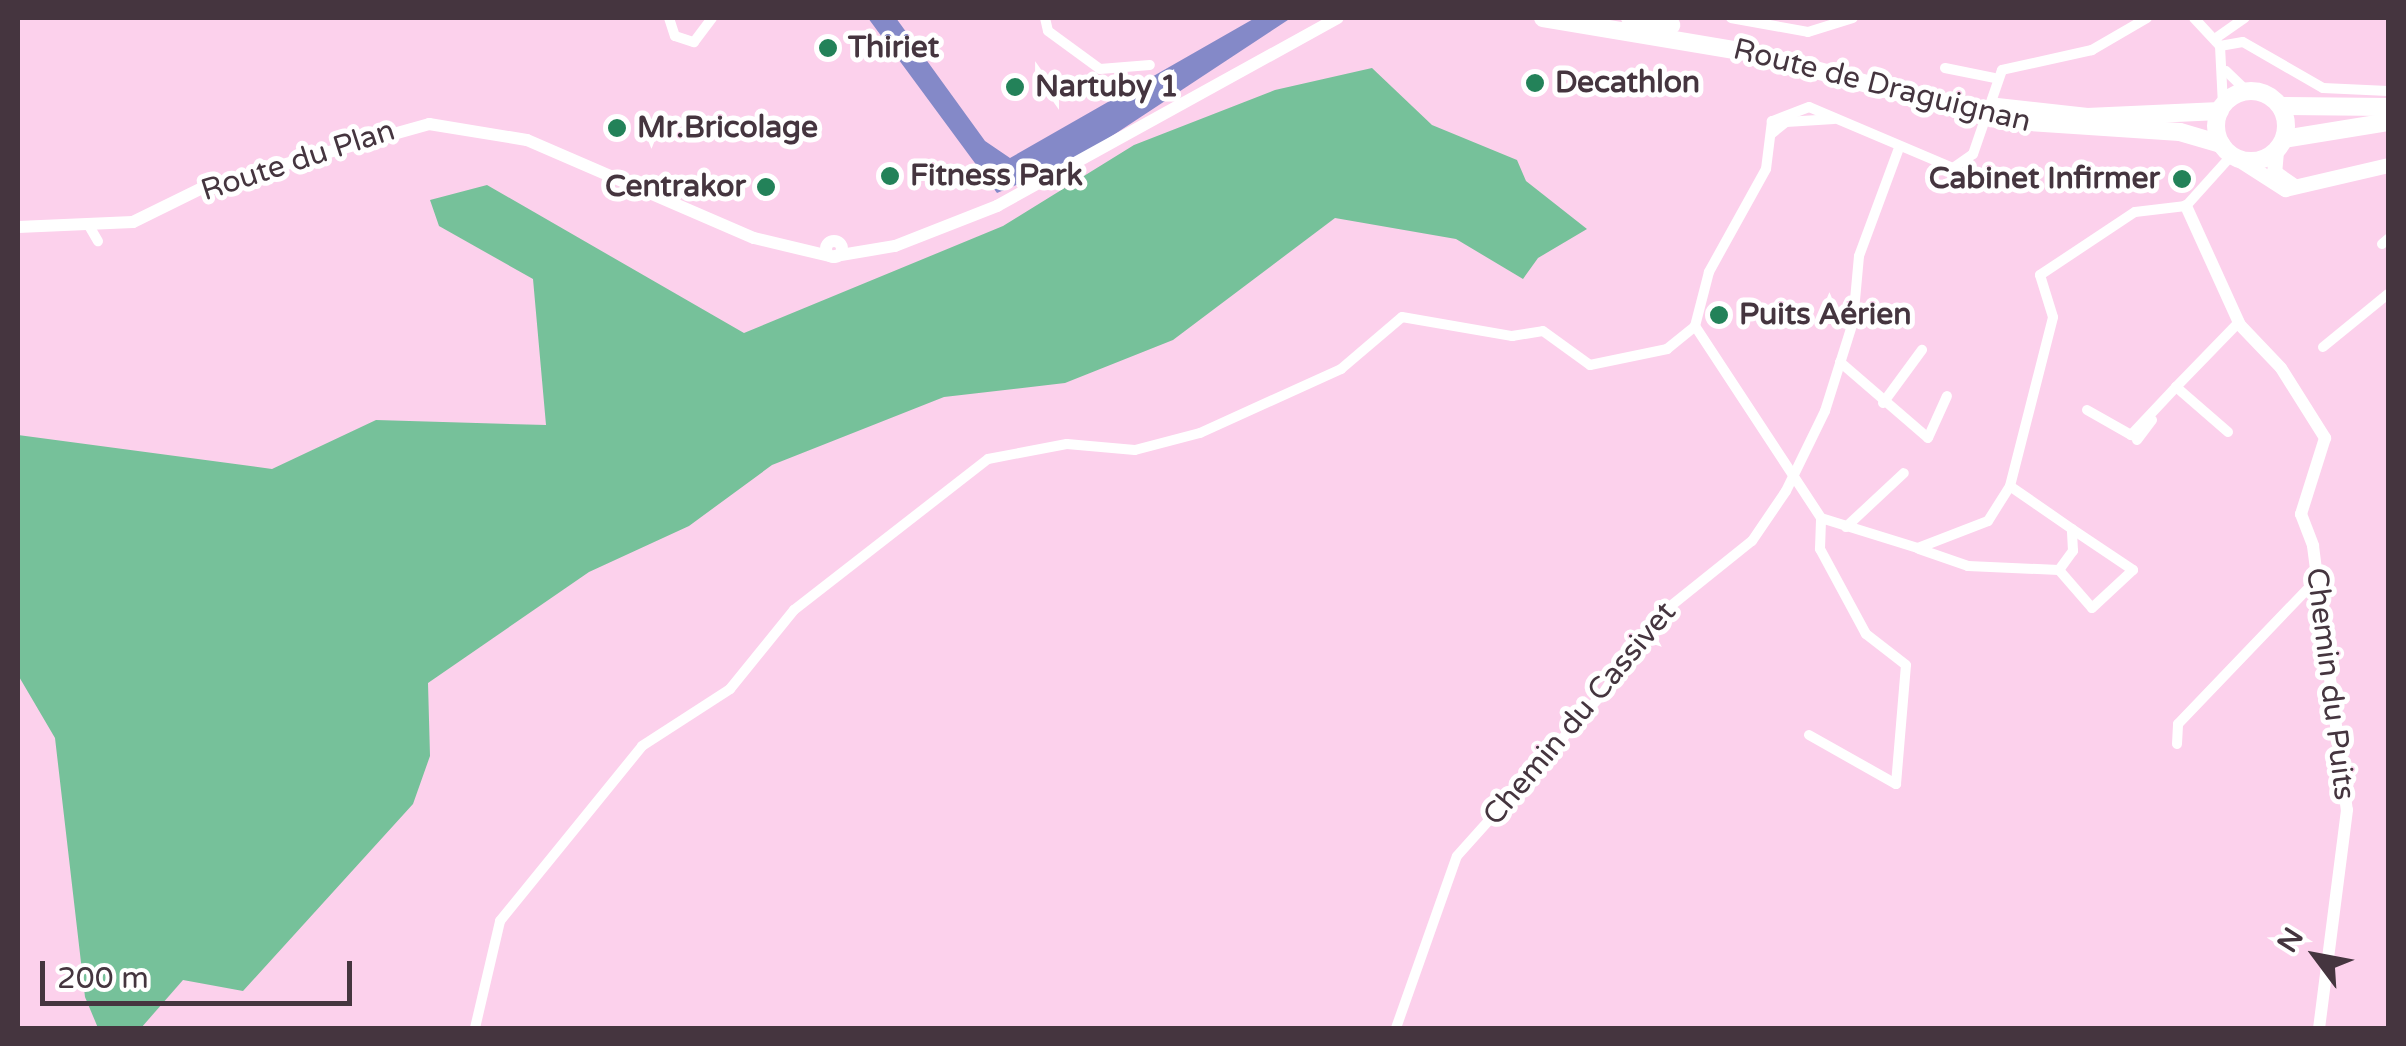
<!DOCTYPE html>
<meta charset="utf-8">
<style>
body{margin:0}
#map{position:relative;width:2406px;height:1046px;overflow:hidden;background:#fcd1ec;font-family:"Varela Round",sans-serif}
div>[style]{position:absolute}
.forest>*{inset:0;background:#76c19a}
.water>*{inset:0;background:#8489c8}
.minor>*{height:10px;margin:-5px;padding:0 5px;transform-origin:5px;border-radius:5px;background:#fff}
.tertiary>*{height:12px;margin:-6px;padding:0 6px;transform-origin:6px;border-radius:6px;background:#fff}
.tertiary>.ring{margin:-6px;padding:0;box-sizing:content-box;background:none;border:12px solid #fff;border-radius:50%}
.secondary>*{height:15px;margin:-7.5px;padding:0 7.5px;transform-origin:7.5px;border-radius:7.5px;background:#fff}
.primary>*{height:18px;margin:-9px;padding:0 9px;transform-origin:9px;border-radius:9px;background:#fff}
.primary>.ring{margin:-9px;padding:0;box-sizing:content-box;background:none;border:18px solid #fff;border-radius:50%}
.dots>*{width:28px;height:28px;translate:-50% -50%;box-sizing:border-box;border:5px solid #fff;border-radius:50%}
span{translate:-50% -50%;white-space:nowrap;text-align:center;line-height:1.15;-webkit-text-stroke:10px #fff;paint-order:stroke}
.poi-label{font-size:30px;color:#45353f;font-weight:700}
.left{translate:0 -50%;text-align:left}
.right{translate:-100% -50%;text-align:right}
.street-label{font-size:30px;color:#45353f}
.frame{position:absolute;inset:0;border:20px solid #45353f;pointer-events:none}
.north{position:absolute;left:2266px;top:906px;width:100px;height:100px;-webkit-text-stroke:8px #fff;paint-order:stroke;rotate:302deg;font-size:28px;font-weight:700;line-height:40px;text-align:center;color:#45353f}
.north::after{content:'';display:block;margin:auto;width:35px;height:45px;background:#45353f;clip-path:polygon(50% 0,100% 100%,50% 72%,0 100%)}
.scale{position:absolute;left:40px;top:961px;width:312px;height:45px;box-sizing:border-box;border:5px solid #45353f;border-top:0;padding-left:12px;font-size:30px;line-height:35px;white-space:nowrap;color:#45353f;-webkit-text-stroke:8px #fff;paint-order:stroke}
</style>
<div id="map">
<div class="forest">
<i style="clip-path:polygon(1372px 68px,1432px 125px,1517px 160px,1526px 181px,1587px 229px,1538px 258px,1523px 279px,1456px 239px,1335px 218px,1173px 340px,1065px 383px,944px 397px,772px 465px,689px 526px,589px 572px,428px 683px,430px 756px,413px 804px,243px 991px,183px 980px,141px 1028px,98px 1028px,85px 997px,55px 738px,18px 675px,18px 435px,272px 469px,376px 420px,546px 425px,533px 279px,439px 226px,430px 200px,487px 185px,744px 333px,1003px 226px,1134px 145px,1275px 90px)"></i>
</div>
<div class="water">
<i style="clip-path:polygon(868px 18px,896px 18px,985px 141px,1010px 158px,1255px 18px,1291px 18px,1074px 161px,997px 193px)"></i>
</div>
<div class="minor">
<i style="left:669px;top:18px;width:19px;rotate:72deg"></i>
<i style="left:675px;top:36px;width:20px;rotate:18deg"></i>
<i style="left:694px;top:42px;width:30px;rotate:-53deg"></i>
<i style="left:1045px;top:18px;width:13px;rotate:77deg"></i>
<i style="left:1048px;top:31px;width:64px;rotate:36.2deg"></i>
<i style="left:1100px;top:69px;width:50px;rotate:-4.6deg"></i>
<i style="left:1731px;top:18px;width:78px;rotate:10.3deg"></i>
<i style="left:1808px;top:32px;width:47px;rotate:-17.3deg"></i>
<i style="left:2147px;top:18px;width:64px;rotate:149.8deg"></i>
<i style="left:2092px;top:50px;width:92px;rotate:167.5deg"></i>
<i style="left:2002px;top:70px;width:89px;rotate:109deg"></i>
<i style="left:1973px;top:154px;width:24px;rotate:145deg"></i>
<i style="left:1953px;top:168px;width:156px;rotate:-157deg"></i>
<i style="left:1809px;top:107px;width:40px;rotate:159deg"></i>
<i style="left:1772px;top:121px;width:48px;rotate:97.1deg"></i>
<i style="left:1766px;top:169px;width:118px;rotate:119deg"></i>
<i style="left:1709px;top:272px;width:56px;rotate:104.5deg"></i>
<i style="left:1695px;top:326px;width:230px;rotate:56.7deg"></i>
<i style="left:1821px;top:518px;width:102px;rotate:17.2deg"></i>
<i style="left:1918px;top:548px;width:75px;rotate:-21.1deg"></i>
<i style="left:1988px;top:521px;width:41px;rotate:-57.8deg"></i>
<i style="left:2010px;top:486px;width:174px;rotate:-75.7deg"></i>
<i style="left:2053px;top:317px;width:44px;rotate:-107.2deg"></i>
<i style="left:2040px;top:275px;width:114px;rotate:-33.6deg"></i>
<i style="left:2135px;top:212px;width:51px;rotate:-6.7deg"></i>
<i style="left:2186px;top:206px;width:69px;rotate:-48deg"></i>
<i style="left:2194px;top:18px;width:38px;rotate:47deg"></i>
<i style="left:2220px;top:46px;width:59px;rotate:87.1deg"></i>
<i style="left:2216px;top:38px;width:35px;rotate:-35deg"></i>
<i style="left:2220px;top:46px;width:23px;rotate:-10deg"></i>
<i style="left:2243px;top:42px;width:92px;rotate:29.9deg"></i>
<i style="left:2323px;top:88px;width:65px;rotate:2.6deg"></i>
<i style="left:1945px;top:68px;width:50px;rotate:11.5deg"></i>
<i style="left:2226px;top:71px;width:29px;rotate:44deg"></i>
<i style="left:1771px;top:134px;width:19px;rotate:-39deg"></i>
<i style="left:1786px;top:122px;width:48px;rotate:-3.6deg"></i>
<i style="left:88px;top:224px;width:20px;rotate:60deg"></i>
<i style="left:2382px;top:244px;width:8px;rotate:-40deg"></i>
<i style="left:2323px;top:347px;width:84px;rotate:-39.2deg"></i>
<i style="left:1840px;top:362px;width:116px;rotate:40.8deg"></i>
<i style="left:1928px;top:438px;width:46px;rotate:-65.7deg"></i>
<i style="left:1883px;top:403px;width:66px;rotate:-53.7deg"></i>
<i style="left:2087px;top:410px;width:51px;rotate:29.6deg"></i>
<i style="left:2131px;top:435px;width:66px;rotate:-46.8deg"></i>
<i style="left:2228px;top:432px;width:69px;rotate:-139.1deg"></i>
<i style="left:2176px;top:387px;width:91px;rotate:-45.9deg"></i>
<i style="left:2137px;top:440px;width:25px;rotate:-53deg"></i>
<i style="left:1846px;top:527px;width:79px;rotate:-43deg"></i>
<i style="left:1919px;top:549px;width:52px;rotate:19.1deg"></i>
<i style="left:1968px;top:566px;width:91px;rotate:2.5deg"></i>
<i style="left:2059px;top:570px;width:24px;rotate:-54deg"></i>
<i style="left:2073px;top:551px;width:22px;rotate:-93deg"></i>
<i style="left:2072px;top:529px;width:75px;rotate:-145.3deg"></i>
<i style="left:2059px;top:570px;width:50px;rotate:49deg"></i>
<i style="left:2092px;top:608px;width:56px;rotate:-42.8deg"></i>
<i style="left:2133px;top:570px;width:73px;rotate:-146.1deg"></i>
<i style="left:1809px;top:735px;width:100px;rotate:29.4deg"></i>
<i style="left:1896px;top:784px;width:119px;rotate:-85.2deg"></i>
<i style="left:1906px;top:665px;width:51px;rotate:-142.2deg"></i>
<i style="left:1866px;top:634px;width:97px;rotate:-118.4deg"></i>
<i style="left:1820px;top:549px;width:31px;rotate:-88deg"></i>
<i style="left:2177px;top:744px;width:20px;rotate:-87deg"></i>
<i style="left:2178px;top:724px;width:198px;rotate:-46.2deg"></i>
<i style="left:475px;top:1028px;width:110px;rotate:-76.8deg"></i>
<i style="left:500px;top:921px;width:225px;rotate:-50.9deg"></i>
<i style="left:642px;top:746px;width:105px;rotate:-32.9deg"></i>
<i style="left:730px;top:689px;width:102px;rotate:-51deg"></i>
<i style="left:794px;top:610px;width:246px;rotate:-37.9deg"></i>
<i style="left:988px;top:459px;width:80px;rotate:-10.8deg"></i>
<i style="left:1067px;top:444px;width:68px;rotate:5deg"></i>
<i style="left:1135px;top:450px;width:67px;rotate:-14.7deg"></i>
<i style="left:1200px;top:433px;width:155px;rotate:-24.4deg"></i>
<i style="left:1341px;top:369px;width:80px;rotate:-40.4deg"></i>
<i style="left:1402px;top:317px;width:112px;rotate:9.8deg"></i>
<i style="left:1512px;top:336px;width:31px;rotate:-9deg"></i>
<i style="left:1543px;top:331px;width:58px;rotate:35.9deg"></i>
<i style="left:1590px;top:365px;width:79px;rotate:-11.7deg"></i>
<i style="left:1667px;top:349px;width:36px;rotate:-39deg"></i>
<i style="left:1396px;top:1028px;width:182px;rotate:-70.5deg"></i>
<i style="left:1457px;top:856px;width:219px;rotate:-48.1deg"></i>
<i style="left:1603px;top:693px;width:87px;rotate:-55.8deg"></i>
<i style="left:1652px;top:621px;width:128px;rotate:-38.7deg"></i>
<i style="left:1752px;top:541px;width:60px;rotate:-55.8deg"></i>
<i style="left:1786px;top:491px;width:89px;rotate:-64deg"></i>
<i style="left:1825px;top:411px;width:93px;rotate:-72.5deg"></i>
<i style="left:1853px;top:322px;width:66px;rotate:-84.8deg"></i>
<i style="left:1859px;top:256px;width:115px;rotate:-69.7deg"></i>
</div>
<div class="tertiary">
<i style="left:2186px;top:206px;width:131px;rotate:65.6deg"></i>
<i style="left:2240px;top:325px;width:59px;rotate:46.4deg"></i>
<i style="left:2281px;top:368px;width:83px;rotate:57.8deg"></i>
<i style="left:2325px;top:438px;width:80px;rotate:107.5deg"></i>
<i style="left:2301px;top:514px;width:34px;rotate:69deg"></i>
<i style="left:2313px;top:546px;width:266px;rotate:82.7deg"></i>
<i style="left:2347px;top:810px;width:220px;rotate:97.3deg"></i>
<i style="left:18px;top:227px;width:115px;rotate:-2.5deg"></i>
<i style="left:133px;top:222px;width:79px;rotate:-26.2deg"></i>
<i style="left:204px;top:187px;width:234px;rotate:-15.6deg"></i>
<i style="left:429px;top:124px;width:99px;rotate:9.3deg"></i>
<i style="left:527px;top:140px;width:247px;rotate:23.4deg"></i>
<i style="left:754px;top:238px;width:82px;rotate:13.4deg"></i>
<i class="ring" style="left:826px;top:241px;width:4px;height:4px"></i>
<i style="left:835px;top:256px;width:61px;rotate:-9.5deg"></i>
<i style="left:895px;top:246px;width:110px;rotate:-21.4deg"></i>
<i style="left:997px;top:206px;width:389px;rotate:-28.9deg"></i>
</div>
<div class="secondary">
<i style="left:2276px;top:151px;width:21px;rotate:95deg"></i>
<i style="left:2274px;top:172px;width:24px;rotate:35deg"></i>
<i style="left:2238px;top:159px;width:56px;rotate:32.6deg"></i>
<i style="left:2285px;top:189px;width:106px;rotate:-13.1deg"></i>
</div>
<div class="primary">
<i style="left:1543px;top:18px;width:217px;rotate:9.5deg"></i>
<i style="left:1757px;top:54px;width:252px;rotate:15.2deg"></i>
<i style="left:2000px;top:120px;width:180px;rotate:3.8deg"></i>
<i style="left:2180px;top:132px;width:43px;rotate:16.3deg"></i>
<i style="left:1630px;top:18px;width:42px;rotate:9.7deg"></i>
<i class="ring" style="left:2216px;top:91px;width:52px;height:52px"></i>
<i style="left:2280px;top:106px;width:108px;rotate:0.5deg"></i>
<i style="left:1997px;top:107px;width:91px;rotate:6.3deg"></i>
<i style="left:2087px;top:117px;width:133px;rotate:-2.6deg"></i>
<i style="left:2284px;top:139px;width:105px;rotate:-9.3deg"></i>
</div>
<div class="dots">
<i style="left:828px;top:48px;background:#238259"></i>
<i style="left:1535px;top:83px;background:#238259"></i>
<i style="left:1015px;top:87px;background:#238259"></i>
<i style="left:617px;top:128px;background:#238259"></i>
<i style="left:890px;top:176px;background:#238259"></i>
<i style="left:2182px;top:179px;background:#238259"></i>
<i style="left:766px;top:187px;background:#238259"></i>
<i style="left:1719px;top:315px;background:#238259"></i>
</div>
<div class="poi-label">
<span class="left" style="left:848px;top:48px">Thiriet</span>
<span class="left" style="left:1555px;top:83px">Decathlon</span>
<span class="left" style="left:1035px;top:87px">Nartuby 1</span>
<span class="left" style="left:637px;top:128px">Mr.Bricolage</span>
<span class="left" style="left:910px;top:176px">Fitness Park</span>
<span class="right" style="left:2160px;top:179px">Cabinet Infirmer</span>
<span class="right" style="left:746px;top:187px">Centrakor</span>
<span class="left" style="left:1739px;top:315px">Puits Aérien</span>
</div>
<div class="street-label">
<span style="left:1882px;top:86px;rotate:14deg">Route de Draguignan</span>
<span style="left:298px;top:161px;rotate:-18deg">Route du Plan</span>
<span style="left:2330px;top:684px;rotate:83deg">Chemin du Puits</span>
<span style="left:1580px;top:714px;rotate:-50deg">Chemin du Cassivet</span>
</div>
<div class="frame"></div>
<div class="north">N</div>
<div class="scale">200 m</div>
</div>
